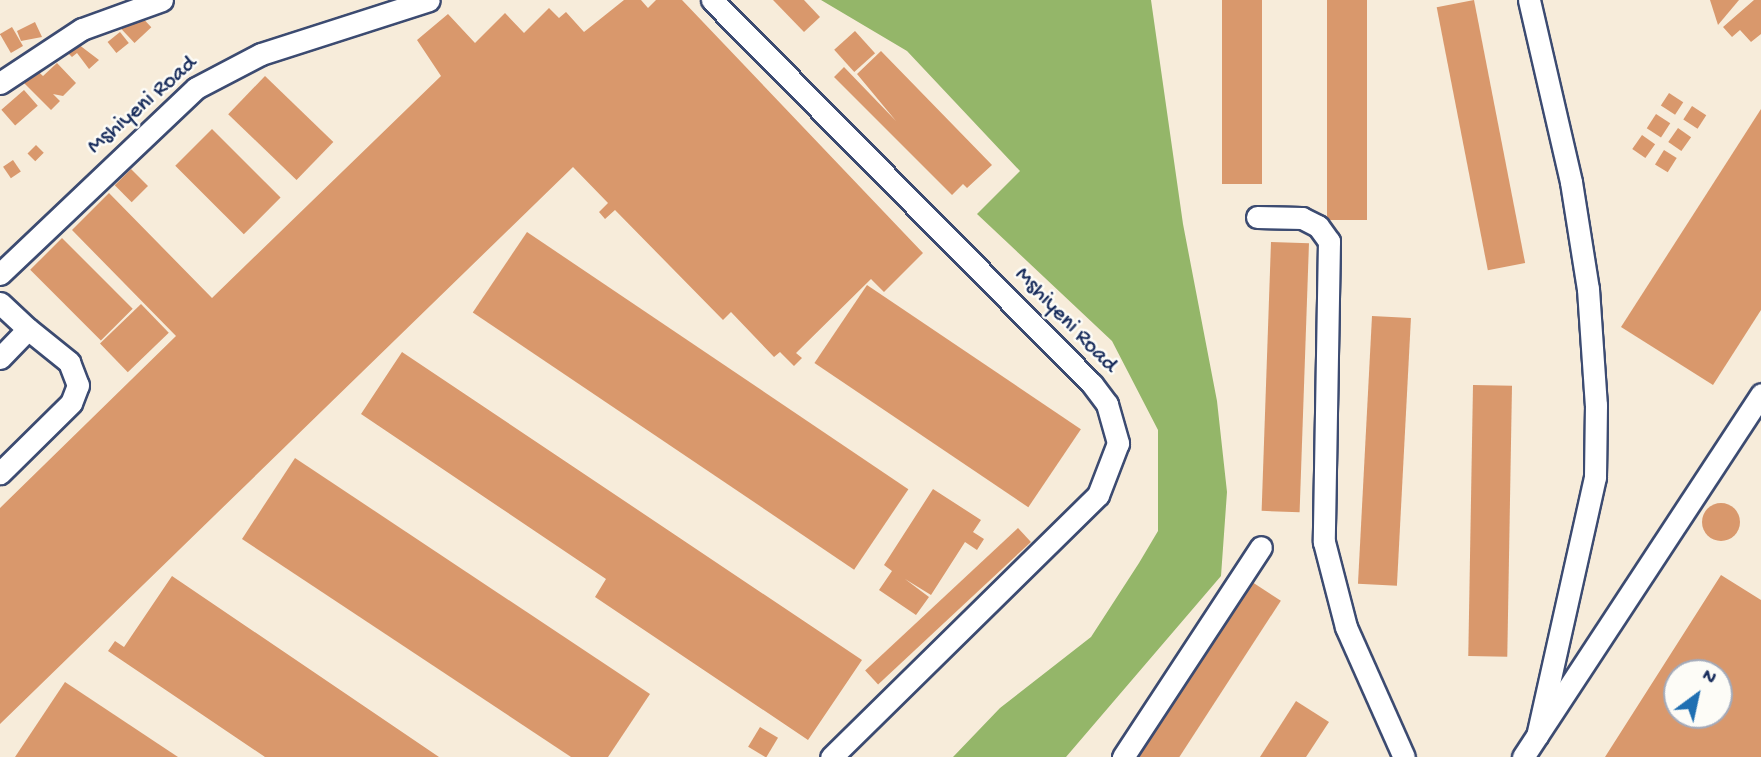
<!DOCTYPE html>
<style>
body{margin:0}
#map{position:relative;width:1761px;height:757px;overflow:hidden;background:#f7ecda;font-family:"Gochi Hand",sans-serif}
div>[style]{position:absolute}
.forest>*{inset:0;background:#94b669}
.building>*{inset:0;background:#d9986c;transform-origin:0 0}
.round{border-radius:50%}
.roads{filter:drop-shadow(2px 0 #3c4b71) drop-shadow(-2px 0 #3c4b71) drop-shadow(0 2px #3c4b71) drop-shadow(0 -2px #3c4b71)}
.street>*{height:21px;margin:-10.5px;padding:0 10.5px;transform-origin:10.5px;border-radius:10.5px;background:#fff}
span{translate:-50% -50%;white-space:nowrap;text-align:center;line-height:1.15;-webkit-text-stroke:5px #fdfcf7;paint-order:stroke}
.street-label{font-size:23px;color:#1b2f5e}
.north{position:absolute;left:1663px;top:659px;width:70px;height:70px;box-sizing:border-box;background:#fdfcf7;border:2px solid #a3aaba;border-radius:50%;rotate:33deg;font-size:19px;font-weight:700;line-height:28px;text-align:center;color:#1b2f5e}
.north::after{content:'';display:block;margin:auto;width:24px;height:32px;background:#1f6fb2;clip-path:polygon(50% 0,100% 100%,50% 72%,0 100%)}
</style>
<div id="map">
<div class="forest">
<i style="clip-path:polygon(821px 0,1151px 0,1183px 224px,1217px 401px,1227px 492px,1221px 576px,1066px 757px,953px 757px,1000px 708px,1091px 637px,1139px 563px,1158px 531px,1158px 430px,1112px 341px,977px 214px,1020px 171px,907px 51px)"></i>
</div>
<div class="building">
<i style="clip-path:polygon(624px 0,641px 0,648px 8px,656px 0,682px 0,923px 253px,884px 292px,871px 279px,796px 353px,802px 358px,794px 366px,780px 352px,774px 357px,731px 312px,723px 320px,615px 210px,605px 219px,599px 212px,608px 203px,573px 167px,0 724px,0 508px,176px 336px,72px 230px,109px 193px,212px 298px,441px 76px,417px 40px,448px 14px,475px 43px,505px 13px,524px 33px,549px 8px,559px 18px,566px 12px,584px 32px)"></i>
<i style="clip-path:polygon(773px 0,804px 0,820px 17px,804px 32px)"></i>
<i style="left:1222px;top:0;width:40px;height:184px"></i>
<i style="left:1327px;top:0;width:40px;height:220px"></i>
<i style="left:1474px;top:0;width:268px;height:38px;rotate:79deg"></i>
<i style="clip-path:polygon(1710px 0,1739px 0,1718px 25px)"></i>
<i style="clip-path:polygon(1754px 0,1761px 0,1761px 34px,1751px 42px,1740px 30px,1732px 37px,1723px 27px)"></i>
<i style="left:137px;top:12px;width:21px;height:23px;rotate:47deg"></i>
<i style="clip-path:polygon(35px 22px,42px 37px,21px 41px,17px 31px)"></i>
<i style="left:12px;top:27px;width:22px;height:14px;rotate:60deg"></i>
<i style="left:855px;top:31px;width:30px;height:28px;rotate:48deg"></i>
<i style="left:120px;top:32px;width:14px;height:16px;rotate:51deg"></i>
<i style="clip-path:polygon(74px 41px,99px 60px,89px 69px,77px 53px,72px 57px,65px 50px)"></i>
<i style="clip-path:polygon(881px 51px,992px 165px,967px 188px,963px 184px,952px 195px,834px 77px,844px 67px,896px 121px,857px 74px)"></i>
<i style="clip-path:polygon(57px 63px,76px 83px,63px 96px,53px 94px,60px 101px,51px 110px,18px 77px,31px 65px,43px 76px)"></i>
<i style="left:265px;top:76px;width:95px;height:53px;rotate:44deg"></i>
<i style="left:24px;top:90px;width:21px;height:30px;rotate:49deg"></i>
<i style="left:1669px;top:93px;width:17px;height:15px;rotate:33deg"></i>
<i style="left:1692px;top:106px;width:17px;height:16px;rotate:33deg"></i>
<i style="clip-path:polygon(1761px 109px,1761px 310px,1713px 385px,1621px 327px)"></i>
<i style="left:1656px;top:114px;width:17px;height:17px;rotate:33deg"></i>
<i style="left:1678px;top:128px;width:16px;height:17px;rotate:35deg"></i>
<i style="left:212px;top:129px;width:97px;height:52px;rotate:45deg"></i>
<i style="left:1642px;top:135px;width:16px;height:17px;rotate:35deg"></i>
<i style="left:36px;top:145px;width:11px;height:12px;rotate:45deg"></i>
<i style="left:1664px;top:150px;width:15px;height:17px;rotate:32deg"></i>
<i style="left:13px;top:160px;width:14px;height:12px;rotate:56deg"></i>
<i style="left:131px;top:169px;width:24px;height:23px;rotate:45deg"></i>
<i style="left:527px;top:232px;width:460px;height:97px;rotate:34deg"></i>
<i style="left:62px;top:238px;width:100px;height:45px;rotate:45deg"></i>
<i style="left:1271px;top:242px;width:38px;height:269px;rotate:2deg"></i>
<i style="left:867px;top:285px;width:258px;height:94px;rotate:34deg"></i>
<i style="left:141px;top:304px;width:40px;height:57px;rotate:46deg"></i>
<i style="left:1372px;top:316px;width:39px;height:268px;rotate:3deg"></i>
<i style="clip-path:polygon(402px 352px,862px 660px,808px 740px,595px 597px,606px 579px,361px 414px)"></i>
<i style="left:1473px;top:385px;width:39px;height:271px;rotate:1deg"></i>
<i style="clip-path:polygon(295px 458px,650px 694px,608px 757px,571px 757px,242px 539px)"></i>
<i style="clip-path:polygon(933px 489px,981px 520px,973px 532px,984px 539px,977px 550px,965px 542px,931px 595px,905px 579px,929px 597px,916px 615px,879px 590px,892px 571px,884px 565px)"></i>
<i class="round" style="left:1702px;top:503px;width:38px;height:38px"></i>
<i style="left:1018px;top:528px;width:19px;height:209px;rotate:47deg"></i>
<i style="clip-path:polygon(evenodd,1721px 575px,1761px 600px,1761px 757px,1605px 757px,1721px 575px,1677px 673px,1719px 673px,1719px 715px,1677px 715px,1677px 673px)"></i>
<i style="clip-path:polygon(172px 576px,439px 757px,265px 757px,108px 651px,115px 641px,124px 647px)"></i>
<i style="left:1249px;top:580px;width:38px;height:211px;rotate:33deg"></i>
<i style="clip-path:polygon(65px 682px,178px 757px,15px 757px)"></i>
<i style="clip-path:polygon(1296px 701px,1329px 722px,1306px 757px,1260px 757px)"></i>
<i style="left:760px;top:727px;width:21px;height:23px;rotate:31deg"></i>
</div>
<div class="roads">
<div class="street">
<i style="left:712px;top:0;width:540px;rotate:45.3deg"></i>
<i style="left:1092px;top:384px;width:25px;rotate:53deg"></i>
<i style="left:1107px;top:404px;width:41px;rotate:74.2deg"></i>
<i style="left:1118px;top:443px;width:56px;rotate:111deg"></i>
<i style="left:1098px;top:495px;width:374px;rotate:135.5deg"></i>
<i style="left:1529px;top:0;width:187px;rotate:77deg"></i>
<i style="left:1571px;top:182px;width:108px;rotate:81deg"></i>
<i style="left:1588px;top:289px;width:116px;rotate:86.1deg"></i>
<i style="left:1596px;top:405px;width:72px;rotate:90.8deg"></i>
<i style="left:1595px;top:477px;width:265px;rotate:102.6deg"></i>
<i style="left:0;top:83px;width:98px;rotate:-33.4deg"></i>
<i style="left:82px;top:29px;width:85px;rotate:-19.9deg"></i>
<i style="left:1257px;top:217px;width:45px;rotate:1.3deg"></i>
<i style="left:1302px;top:218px;width:18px;rotate:27deg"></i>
<i style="left:1318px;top:226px;width:19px;rotate:54deg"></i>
<i style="left:1329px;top:241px;width:301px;rotate:91deg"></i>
<i style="left:1324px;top:542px;width:88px;rotate:75.5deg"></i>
<i style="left:1346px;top:627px;width:142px;rotate:66deg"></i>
<i style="left:0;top:274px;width:270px;rotate:-43.5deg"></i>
<i style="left:196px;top:88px;width:73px;rotate:-27.6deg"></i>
<i style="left:261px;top:54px;width:176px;rotate:-17.8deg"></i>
<i style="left:0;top:303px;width:38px;rotate:43deg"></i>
<i style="left:0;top:358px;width:40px;rotate:-46deg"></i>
<i style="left:28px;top:329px;width:53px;rotate:38.8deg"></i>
<i style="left:69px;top:362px;width:25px;rotate:69deg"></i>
<i style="left:78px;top:385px;width:19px;rotate:111deg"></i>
<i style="left:71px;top:403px;width:100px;rotate:135.4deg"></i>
<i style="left:1123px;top:757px;width:251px;rotate:-56.7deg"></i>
<i style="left:1523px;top:757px;width:434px;rotate:-56.7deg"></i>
</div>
</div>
<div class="street-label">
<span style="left:143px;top:106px;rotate:-41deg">Mshiyeni Road</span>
<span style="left:1065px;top:321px;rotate:46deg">Mshiyeni Road</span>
</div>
<div class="north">N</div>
</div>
